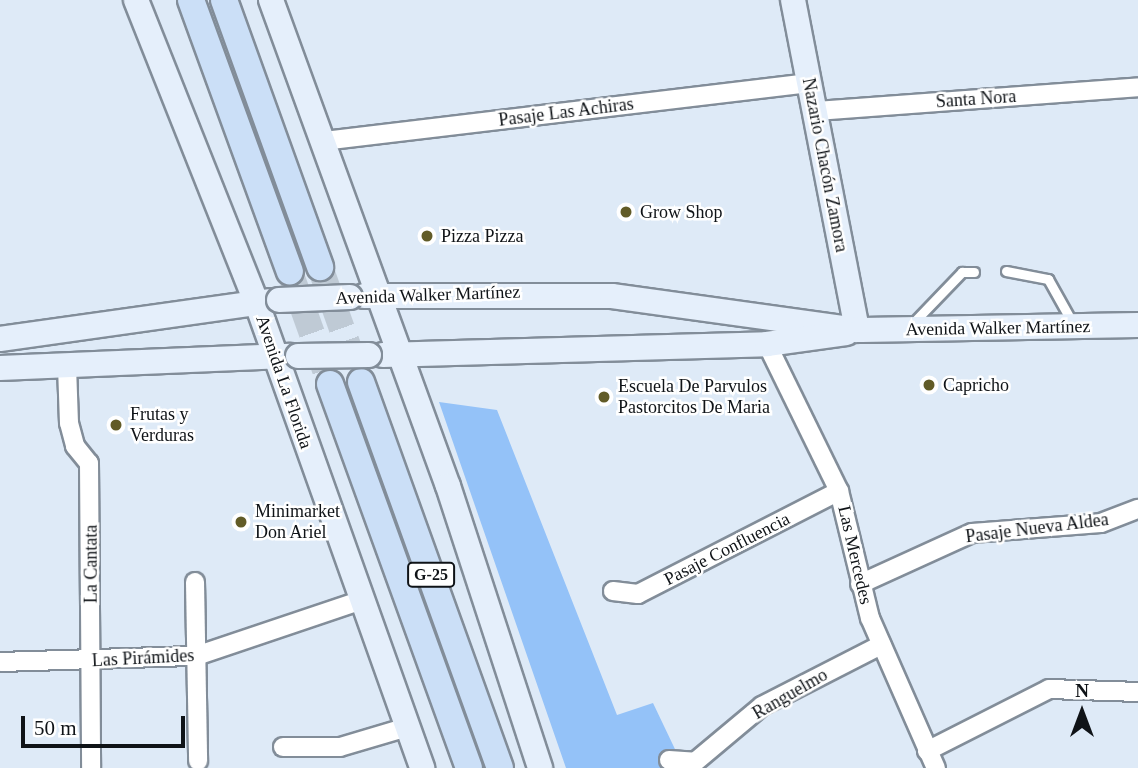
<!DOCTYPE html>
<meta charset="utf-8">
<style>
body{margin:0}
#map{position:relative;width:1138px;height:768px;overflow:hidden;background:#deeaf7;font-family:"Times New Roman",serif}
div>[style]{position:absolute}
.green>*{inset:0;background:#94c2f8}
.primary-tunnel>*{height:26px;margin-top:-13px;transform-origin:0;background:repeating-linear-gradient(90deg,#bfcad5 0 26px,transparent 0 39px)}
.roads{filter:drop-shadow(2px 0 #828d99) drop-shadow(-2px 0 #828d99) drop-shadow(0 2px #828d99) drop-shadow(0 -2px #828d99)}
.lane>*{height:9px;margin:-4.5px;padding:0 4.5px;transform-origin:4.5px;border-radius:4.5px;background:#fff}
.street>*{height:18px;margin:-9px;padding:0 9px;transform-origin:9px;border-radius:9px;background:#fff}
.secondary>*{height:24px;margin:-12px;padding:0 12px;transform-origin:12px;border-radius:12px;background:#e5effb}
.primary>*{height:26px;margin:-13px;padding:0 13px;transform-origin:13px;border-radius:13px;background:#cbdff7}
.bridges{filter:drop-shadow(2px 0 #828d99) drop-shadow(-2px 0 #828d99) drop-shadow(0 2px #828d99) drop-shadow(0 -2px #828d99)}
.secondary-bridge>*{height:24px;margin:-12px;padding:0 12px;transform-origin:12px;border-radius:12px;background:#e5effb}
.dots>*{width:19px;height:19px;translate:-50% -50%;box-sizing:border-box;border:4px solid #fff;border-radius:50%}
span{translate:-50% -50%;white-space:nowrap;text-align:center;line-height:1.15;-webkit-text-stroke:5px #fff;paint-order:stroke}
.shield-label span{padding:2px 5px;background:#fff;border:2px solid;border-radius:5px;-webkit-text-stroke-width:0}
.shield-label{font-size:16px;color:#0f1317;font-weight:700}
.street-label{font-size:18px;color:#0f1317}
.poi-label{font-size:18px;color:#0f1317}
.left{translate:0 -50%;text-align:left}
.north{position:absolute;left:1047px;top:677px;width:70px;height:70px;-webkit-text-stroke:5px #fff;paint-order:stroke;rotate:0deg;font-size:19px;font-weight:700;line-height:28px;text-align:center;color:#0f1317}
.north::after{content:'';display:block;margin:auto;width:24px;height:32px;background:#0f1317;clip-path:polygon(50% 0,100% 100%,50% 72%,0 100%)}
.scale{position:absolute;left:21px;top:716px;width:164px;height:32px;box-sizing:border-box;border:4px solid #0f1317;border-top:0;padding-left:9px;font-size:21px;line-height:24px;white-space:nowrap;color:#0f1317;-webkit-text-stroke:5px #fff;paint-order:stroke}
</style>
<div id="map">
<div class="green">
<i style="clip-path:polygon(439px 402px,497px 410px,617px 715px,653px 703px,684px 768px,566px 768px)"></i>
</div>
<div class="primary-tunnel">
<i style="left:320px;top:267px;width:122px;rotate:70.4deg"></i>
<i style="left:290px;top:272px;width:119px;rotate:70.3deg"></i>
</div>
<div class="roads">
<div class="lane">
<i style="left:1006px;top:271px;width:43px;rotate:10.8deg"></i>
<i style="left:1048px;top:279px;width:49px;rotate:60.8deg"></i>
<i style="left:911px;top:325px;width:74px;rotate:-46.1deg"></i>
<i style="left:962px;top:272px;width:12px"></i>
</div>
<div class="street">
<i style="left:815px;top:111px;width:324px;rotate:-4.2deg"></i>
<i style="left:323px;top:141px;width:489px;rotate:-6.8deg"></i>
<i style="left:767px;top:344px;width:164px;rotate:63.9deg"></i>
<i style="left:839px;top:491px;width:131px;rotate:76.3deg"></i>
<i style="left:870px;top:618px;width:164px;rotate:66.3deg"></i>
<i style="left:67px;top:366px;width:57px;rotate:88deg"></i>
<i style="left:69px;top:423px;width:24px;rotate:75deg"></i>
<i style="left:75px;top:446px;width:22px;rotate:51deg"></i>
<i style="left:89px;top:463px;width:305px;rotate:89.6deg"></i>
<i style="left:195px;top:582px;width:179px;rotate:89deg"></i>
<i style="left:860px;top:584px;width:123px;rotate:-24.5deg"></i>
<i style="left:972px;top:533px;width:129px;rotate:-4.4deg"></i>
<i style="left:1101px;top:523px;width:40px;rotate:-21deg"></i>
<i style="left:613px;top:591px;width:25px;rotate:7deg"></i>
<i style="left:638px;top:594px;width:226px;rotate:-27.1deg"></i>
<i style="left:0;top:662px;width:196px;rotate:-1.8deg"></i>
<i style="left:196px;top:656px;width:175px;rotate:-18.6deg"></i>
<i style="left:283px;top:747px;width:57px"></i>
<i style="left:340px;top:747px;width:70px;rotate:-16.6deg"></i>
<i style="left:927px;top:751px;width:137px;rotate:-26.9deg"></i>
<i style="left:1049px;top:689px;width:89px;rotate:1.9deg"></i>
<i style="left:669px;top:760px;width:26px;rotate:4deg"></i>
<i style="left:695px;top:762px;width:87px;rotate:-39.9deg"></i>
<i style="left:762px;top:706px;width:134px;rotate:-27.1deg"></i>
</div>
<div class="secondary">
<i style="left:136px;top:0;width:324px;rotate:68.3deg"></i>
<i style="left:256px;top:301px;width:496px;rotate:70.4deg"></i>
<i style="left:271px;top:0;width:517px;rotate:69.99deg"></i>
<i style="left:448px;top:486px;width:297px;rotate:71.9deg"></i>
<i style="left:793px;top:0;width:336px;rotate:79deg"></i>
<i style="left:364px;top:296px;width:248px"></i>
<i style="left:612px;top:296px;width:247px;rotate:7.9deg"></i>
<i style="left:857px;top:330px;width:281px;rotate:-1deg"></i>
<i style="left:0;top:339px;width:272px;rotate:-8deg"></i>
<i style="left:383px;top:355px;width:384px;rotate:-1.6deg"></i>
<i style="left:767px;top:344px;width:80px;rotate:-7.9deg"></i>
<i style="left:0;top:368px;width:291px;rotate:-2.4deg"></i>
</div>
<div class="primary">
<i style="left:191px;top:0;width:289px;rotate:70deg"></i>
<i style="left:224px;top:0;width:284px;rotate:70.2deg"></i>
<i style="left:361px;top:382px;width:410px;rotate:70.2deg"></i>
<i style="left:330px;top:384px;width:408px;rotate:70.1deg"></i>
</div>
</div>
<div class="bridges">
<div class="secondary-bridge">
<i style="left:279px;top:300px;width:71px;rotate:-2.4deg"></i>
<i style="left:298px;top:356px;width:71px;rotate:-0.8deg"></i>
</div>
</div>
<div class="dots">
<i style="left:626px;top:212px;background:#615b27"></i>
<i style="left:427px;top:236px;background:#615b27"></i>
<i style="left:929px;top:385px;background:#615b27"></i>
<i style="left:604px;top:397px;background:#615b27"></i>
<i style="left:116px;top:425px;background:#615b27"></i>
<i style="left:241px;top:522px;background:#615b27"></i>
</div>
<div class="shield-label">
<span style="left:431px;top:575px">G-25</span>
</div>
<div class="street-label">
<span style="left:976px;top:99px;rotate:-4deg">Santa Nora</span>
<span style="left:566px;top:112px;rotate:-7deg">Pasaje Las Achiras</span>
<span style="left:825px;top:165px;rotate:79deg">Nazario Chacón Zamora</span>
<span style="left:428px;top:295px;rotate:-2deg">Avenida Walker Martínez</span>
<span style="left:998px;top:328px;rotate:-1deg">Avenida Walker Martínez</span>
<span style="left:284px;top:382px;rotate:71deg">Avenida La Florida</span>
<span style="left:1037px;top:528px;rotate:-7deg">Pasaje Nueva Aldea</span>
<span style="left:727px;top:549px;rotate:-27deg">Pasaje Confluencia</span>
<span style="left:855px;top:555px;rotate:77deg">Las Mercedes</span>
<span style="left:91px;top:564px;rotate:-90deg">La Cantata</span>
<span style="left:143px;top:658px;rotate:-3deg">Las Pirámides</span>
<span style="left:790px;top:694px;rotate:-30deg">Ranguelmo</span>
</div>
<div class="poi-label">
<span class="left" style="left:640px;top:212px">Grow Shop</span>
<span class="left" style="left:441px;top:236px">Pizza Pizza</span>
<span class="left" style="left:943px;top:385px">Capricho</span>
<span class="left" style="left:618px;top:397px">Escuela De Parvulos<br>Pastorcitos De Maria</span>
<span class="left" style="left:130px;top:425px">Frutas y<br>Verduras</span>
<span class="left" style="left:255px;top:522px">Minimarket<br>Don Ariel</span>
</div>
<div class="north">N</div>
<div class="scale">50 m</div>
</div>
